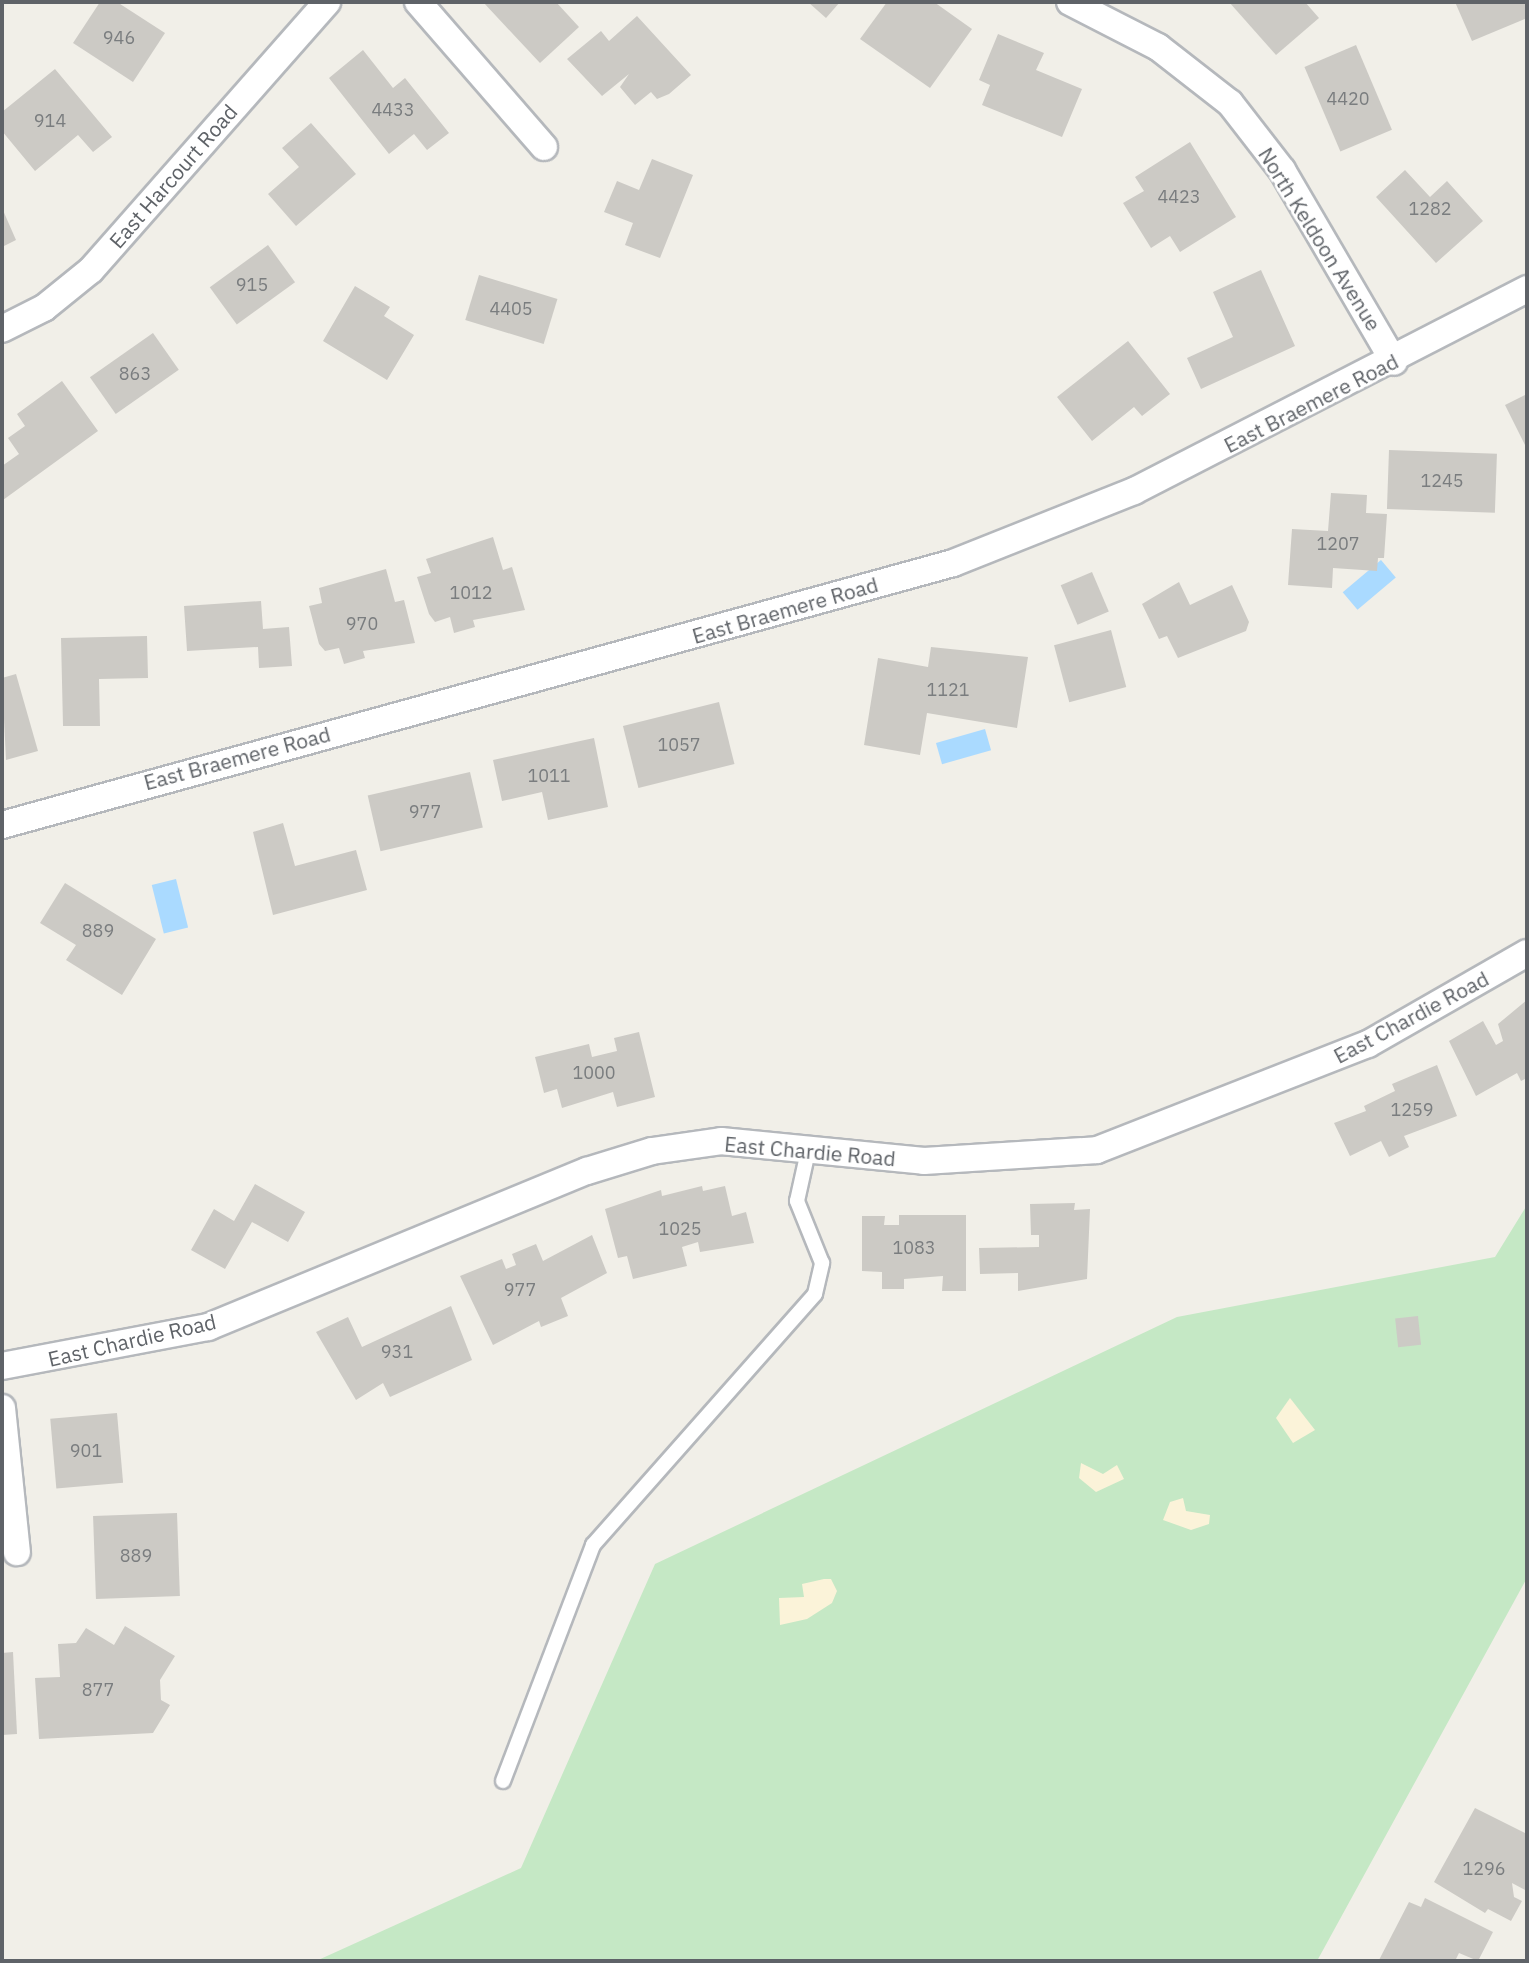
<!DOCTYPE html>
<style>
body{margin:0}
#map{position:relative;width:1529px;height:1963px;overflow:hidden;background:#f1efe8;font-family:"IBM Plex Sans",sans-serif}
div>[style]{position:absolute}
.green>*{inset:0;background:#c5e8c5}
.sand>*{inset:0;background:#fbf3d9}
.water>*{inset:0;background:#aadaff;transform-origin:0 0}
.building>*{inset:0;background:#cccac5;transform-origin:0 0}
.roads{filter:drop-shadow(2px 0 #b5b8bc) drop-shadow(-2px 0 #b5b8bc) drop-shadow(0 2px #b5b8bc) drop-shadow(0 -2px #b5b8bc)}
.lane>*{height:14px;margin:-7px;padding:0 7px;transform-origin:7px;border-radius:7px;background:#fff}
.street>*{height:26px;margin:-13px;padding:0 13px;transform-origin:13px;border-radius:13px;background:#fff}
span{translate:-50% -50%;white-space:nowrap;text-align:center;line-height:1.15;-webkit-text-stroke:5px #fff;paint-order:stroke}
.number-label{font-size:18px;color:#7a7d7f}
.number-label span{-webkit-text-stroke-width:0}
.street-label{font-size:21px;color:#5f6368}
.frame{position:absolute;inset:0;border:4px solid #5f6368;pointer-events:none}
</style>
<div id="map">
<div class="green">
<i style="clip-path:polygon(1527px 1205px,1527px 1578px,1317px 1961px,316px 1961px,521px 1868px,655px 1564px,1177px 1317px,1495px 1257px)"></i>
</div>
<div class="sand">
<i style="clip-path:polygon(1290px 1398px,1315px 1430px,1293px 1443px,1276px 1418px)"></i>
<i style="clip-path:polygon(1081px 1463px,1103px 1474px,1117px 1465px,1124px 1479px,1096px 1492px,1079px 1478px)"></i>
<i style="clip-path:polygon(1183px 1498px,1186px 1511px,1210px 1515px,1209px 1524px,1191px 1530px,1163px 1520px,1170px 1502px)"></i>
<i style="clip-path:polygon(824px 1579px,831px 1579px,837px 1591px,832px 1603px,807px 1619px,780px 1625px,779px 1598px,804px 1597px,802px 1584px)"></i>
</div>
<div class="water">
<i style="left:1381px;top:560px;width:23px;height:50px;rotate:50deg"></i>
<i style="left:985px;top:729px;width:22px;height:51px;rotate:74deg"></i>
<i style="left:176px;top:879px;width:50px;height:25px;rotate:76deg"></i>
</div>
<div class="building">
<i style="clip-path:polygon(100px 2px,117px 2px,165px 33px,133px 82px,73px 43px)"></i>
<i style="clip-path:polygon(483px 2px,556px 2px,579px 27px,540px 63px)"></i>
<i style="clip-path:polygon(808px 2px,840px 2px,826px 18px)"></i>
<i style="clip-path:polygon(887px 2px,934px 2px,972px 29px,930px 88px,860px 39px)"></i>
<i style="clip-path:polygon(1229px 2px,1305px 2px,1319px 18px,1276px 55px)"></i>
<i style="clip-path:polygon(1455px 2px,1527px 2px,1527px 18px,1472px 41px)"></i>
<i style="clip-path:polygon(637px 16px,691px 75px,669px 94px,657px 99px,651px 92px,635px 105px,620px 87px,629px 74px,602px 96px,567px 59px,601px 31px,609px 41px)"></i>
<i style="clip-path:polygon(998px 34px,1044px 53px,1036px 70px,1082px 89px,1062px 137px,982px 105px,990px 85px,979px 80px)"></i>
<i style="left:1356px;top:45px;width:92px;height:56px;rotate:67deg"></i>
<i style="clip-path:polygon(363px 50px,393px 88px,405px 78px,449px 133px,427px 150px,414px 134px,389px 154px,329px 78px)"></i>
<i style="clip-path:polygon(55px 69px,112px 137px,93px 152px,78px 135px,35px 171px,2px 131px,2px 112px)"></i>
<i style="clip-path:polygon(311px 123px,356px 174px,296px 226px,268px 194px,299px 167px,282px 148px)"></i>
<i style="clip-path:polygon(1190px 142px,1236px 217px,1180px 252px,1170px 236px,1151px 248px,1123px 203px,1144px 191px,1135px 177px)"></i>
<i style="clip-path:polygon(652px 159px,693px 175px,660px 258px,625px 245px,633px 223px,604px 212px,617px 181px,639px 190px)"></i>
<i style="clip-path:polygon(1405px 170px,1430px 197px,1447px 181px,1483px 221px,1436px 263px,1376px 197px)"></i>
<i style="clip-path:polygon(2px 208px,16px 240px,2px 247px)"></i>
<i style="left:268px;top:245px;width:46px;height:72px;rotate:54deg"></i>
<i style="clip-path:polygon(1261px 270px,1295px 346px,1201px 389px,1187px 358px,1233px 337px,1213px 292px)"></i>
<i style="left:479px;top:275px;width:82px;height:47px;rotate:17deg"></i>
<i style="clip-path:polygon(355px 286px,390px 307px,384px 316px,414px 335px,387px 380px,323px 341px)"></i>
<i style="left:153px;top:333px;width:45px;height:77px;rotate:55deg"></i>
<i style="clip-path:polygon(1128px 341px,1170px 394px,1142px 416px,1134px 407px,1092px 441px,1057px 397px)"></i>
<i style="clip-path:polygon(62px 381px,98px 431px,3px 500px,2px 466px,19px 454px,8px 438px,25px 426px,17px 414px)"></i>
<i style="clip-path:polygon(1527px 394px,1527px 449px,1505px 405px)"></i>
<i style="left:1389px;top:450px;width:108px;height:59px;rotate:2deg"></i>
<i style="clip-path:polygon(1331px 493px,1367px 495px,1366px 513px,1387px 514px,1384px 558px,1378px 558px,1377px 571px,1333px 568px,1332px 588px,1288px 585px,1292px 529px,1328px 531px)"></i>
<i style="clip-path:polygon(493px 537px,503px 570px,512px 567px,525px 610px,473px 620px,475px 627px,454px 633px,450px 617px,435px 622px,429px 614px,417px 577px,431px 573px,426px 559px)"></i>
<i style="clip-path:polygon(386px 569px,395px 602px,404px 600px,415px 643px,363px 651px,365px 658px,344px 664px,339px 648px,325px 651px,319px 644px,309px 606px,322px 603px,319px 588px)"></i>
<i style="left:1092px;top:572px;width:43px;height:34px;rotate:67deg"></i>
<i style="clip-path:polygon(1179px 582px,1190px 605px,1232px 585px,1249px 622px,1246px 631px,1178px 658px,1167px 636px,1159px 639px,1142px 604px)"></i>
<i style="clip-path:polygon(261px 601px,263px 629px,289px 627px,292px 666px,259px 668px,258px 647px,187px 651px,184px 606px)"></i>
<i style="left:1111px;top:630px;width:59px;height:59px;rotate:75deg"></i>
<i style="clip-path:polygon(147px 636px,148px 678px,99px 679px,100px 726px,63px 726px,61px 638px)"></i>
<i style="clip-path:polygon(931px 647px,1028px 657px,1017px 728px,927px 713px,920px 755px,864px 745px,878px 658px,928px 667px)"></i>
<i style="clip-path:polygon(16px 674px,38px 751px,6px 760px,2px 678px)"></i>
<i style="left:719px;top:702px;width:64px;height:99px;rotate:76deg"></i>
<i style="clip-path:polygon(594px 738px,608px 807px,548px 820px,542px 792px,502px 801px,493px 760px)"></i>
<i style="left:470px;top:772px;width:57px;height:105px;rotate:77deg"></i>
<i style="clip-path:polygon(283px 823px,295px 866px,356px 850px,367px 890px,273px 915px,253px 832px)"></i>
<i style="clip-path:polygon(65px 883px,156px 939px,122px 995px,66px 960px,76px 945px,40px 923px)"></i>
<i style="clip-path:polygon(1527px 1000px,1527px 1078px,1521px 1081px,1517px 1073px,1476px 1096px,1449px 1041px,1483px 1021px,1496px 1045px,1503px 1041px,1498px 1024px)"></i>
<i style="clip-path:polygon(639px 1032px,655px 1097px,617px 1107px,613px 1092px,562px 1108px,557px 1089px,544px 1093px,535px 1057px,589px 1044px,592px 1057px,617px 1051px,614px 1038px)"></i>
<i style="clip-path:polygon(1437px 1065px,1457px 1116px,1404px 1136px,1409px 1147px,1389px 1157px,1381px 1141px,1350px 1156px,1334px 1123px,1366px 1111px,1364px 1106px,1395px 1091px,1392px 1084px)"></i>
<i style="clip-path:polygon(255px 1184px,305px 1212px,288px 1242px,252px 1222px,225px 1269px,191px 1250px,214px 1209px,234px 1221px)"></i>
<i style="clip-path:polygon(702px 1186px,703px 1191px,725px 1186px,732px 1216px,746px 1212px,754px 1243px,700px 1252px,698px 1242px,682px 1247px,687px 1266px,633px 1279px,627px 1256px,618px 1258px,605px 1209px,661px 1190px,662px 1196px)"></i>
<i style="clip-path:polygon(1075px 1203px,1074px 1210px,1090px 1209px,1087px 1279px,1018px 1291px,1018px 1273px,980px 1274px,979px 1248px,1039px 1247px,1039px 1235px,1031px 1235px,1030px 1204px)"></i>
<i style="clip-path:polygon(899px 1215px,966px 1215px,966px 1291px,942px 1291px,943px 1276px,904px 1279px,904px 1289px,882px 1289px,882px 1272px,862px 1271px,862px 1216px,885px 1216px,884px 1225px,899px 1225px)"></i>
<i style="clip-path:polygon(592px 1235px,607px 1273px,561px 1298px,568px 1316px,541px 1327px,539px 1321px,493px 1345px,460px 1276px,502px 1259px,506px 1269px,516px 1265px,512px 1254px,536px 1244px,543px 1261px)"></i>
<i style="clip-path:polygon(451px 1306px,472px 1360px,390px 1397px,383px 1383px,356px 1400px,316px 1332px,348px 1317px,362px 1347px)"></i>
<i style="left:1418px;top:1316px;width:29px;height:23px;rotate:84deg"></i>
<i style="left:117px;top:1413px;width:70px;height:67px;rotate:85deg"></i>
<i style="left:177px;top:1513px;width:83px;height:84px;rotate:88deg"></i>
<i style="clip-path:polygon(125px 1626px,175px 1656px,160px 1680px,161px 1700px,170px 1705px,153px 1733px,39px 1739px,35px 1678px,60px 1677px,58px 1644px,76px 1643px,86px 1628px,114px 1645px)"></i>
<i style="clip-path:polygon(13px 1652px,17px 1734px,2px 1735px,2px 1653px)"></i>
<i style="clip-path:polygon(1475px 1808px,1527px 1834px,1527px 1891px,1512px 1883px,1514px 1897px,1522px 1901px,1511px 1921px,1488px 1909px,1485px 1913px,1434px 1882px)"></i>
<i style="clip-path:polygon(1425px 1898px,1493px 1932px,1478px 1961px,1459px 1953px,1455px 1961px,1379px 1960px,1409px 1902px,1421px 1907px)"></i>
</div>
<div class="roads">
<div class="lane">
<i style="left:503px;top:1781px;width:253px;rotate:-69.1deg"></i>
<i style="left:593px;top:1545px;width:335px;rotate:-48.5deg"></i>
<i style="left:815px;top:1294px;width:32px;rotate:-77deg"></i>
<i style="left:822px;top:1263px;width:67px;rotate:-112deg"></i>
<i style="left:797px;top:1201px;width:55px;rotate:-77.5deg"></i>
</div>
<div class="street">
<i style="left:418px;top:2px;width:192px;rotate:49deg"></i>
<i style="left:1070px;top:2px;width:99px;rotate:27.1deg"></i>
<i style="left:1158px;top:47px;width:91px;rotate:37.9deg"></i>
<i style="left:1230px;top:103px;width:85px;rotate:52.2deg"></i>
<i style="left:1282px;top:170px;width:222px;rotate:59.7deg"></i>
<i style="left:2px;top:329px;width:47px;rotate:-26.6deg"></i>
<i style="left:44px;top:308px;width:60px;rotate:-39deg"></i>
<i style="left:91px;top:270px;width:357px;rotate:-48.6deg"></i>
<i style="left:2px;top:825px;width:986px;rotate:-15.4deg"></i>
<i style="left:953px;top:563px;width:195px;rotate:-21.7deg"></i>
<i style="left:1134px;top:491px;width:442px;rotate:-27.2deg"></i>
<i style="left:2px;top:1366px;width:210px;rotate:-10.7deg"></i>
<i style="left:208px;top:1327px;width:410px;rotate:-22.4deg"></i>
<i style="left:587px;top:1171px;width:68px;rotate:-17.1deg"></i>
<i style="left:652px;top:1151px;width:70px;rotate:-8.2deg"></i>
<i style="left:721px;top:1141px;width:204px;rotate:5.6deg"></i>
<i style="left:924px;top:1161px;width:173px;rotate:-3.6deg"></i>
<i style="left:1097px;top:1150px;width:291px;rotate:-21.4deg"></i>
<i style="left:1368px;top:1044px;width:183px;rotate:-29.8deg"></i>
<i style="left:2px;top:1408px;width:145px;rotate:84.1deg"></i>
</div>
</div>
<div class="number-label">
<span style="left:119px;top:38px">946</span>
<span style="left:1348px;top:99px">4420</span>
<span style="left:393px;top:110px">4433</span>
<span style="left:50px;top:121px">914</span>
<span style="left:1179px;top:197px">4423</span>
<span style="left:1430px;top:209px">1282</span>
<span style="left:252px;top:285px">915</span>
<span style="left:511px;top:309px">4405</span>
<span style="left:135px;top:374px">863</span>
<span style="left:1442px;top:481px">1245</span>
<span style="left:1338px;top:544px">1207</span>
<span style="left:471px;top:593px">1012</span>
<span style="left:362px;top:624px">970</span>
<span style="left:948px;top:690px">1121</span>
<span style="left:679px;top:745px">1057</span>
<span style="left:549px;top:776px">1011</span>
<span style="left:425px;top:812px">977</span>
<span style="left:98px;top:931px">889</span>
<span style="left:594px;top:1073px">1000</span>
<span style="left:1412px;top:1110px">1259</span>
<span style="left:680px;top:1229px">1025</span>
<span style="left:914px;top:1248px">1083</span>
<span style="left:520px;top:1290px">977</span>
<span style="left:397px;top:1352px">931</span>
<span style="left:86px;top:1451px">901</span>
<span style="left:136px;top:1556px">889</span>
<span style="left:98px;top:1690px">877</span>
<span style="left:1484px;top:1869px">1296</span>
</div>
<div class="street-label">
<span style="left:173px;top:176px;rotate:-49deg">East Harcourt Road</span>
<span style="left:1320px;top:239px;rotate:58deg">North Keldoon Avenue</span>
<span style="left:1311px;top:403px;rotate:-27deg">East Braemere Road</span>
<span style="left:785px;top:610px;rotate:-16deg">East Braemere Road</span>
<span style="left:237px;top:758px;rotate:-15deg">East Braemere Road</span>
<span style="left:1411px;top:1017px;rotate:-28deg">East Chardie Road</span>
<span style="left:810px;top:1151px;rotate:5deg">East Chardie Road</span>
<span style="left:132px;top:1340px;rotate:-13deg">East Chardie Road</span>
</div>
<div class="frame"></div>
</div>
